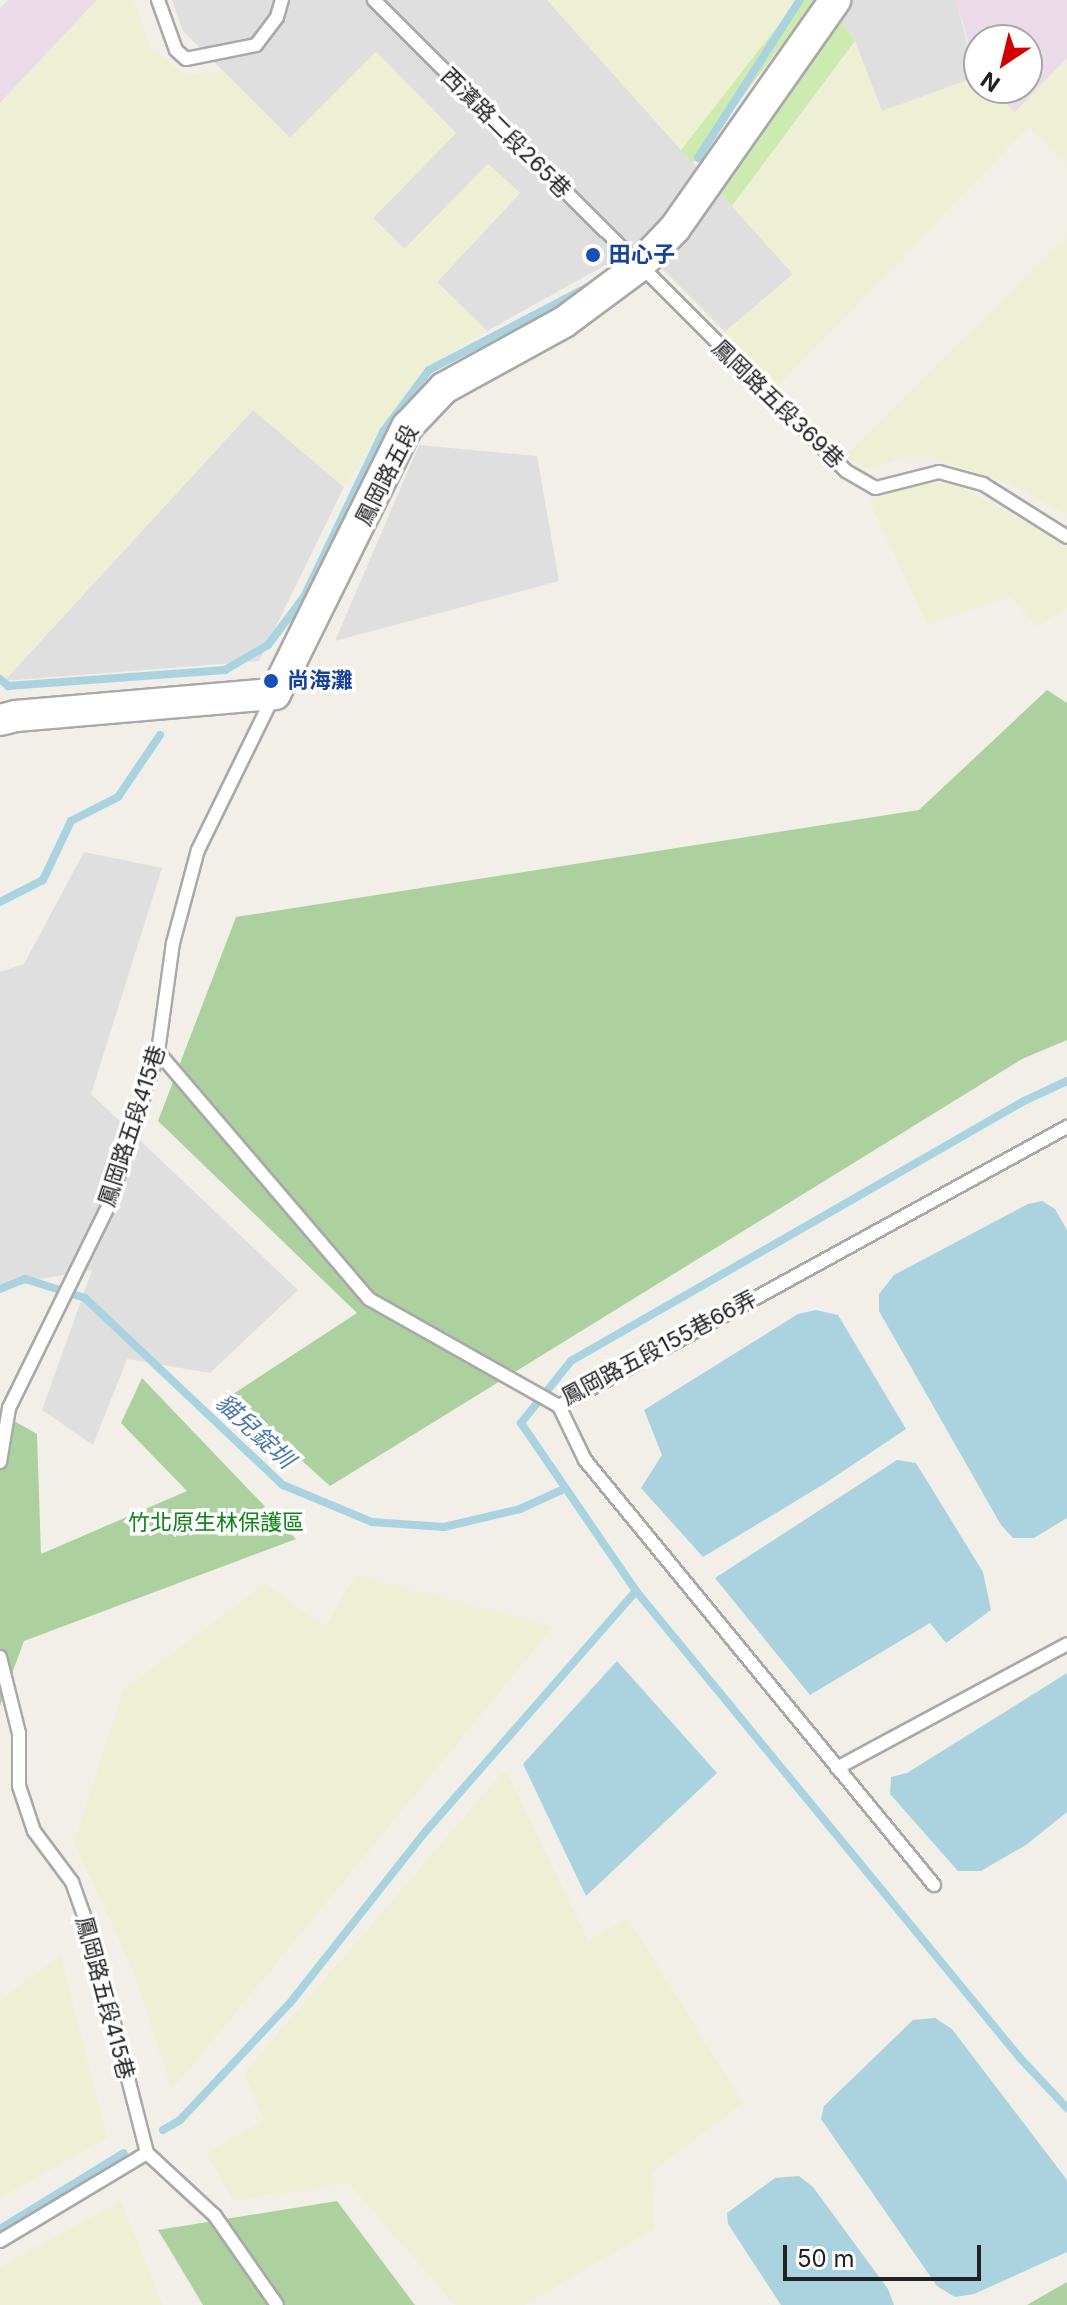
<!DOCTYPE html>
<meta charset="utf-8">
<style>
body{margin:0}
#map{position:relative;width:1067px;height:2305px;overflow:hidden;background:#f2efe9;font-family:Inter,"Noto Sans TC",sans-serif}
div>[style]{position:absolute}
.residential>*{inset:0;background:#e0dfdf}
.industrial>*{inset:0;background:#ebdbe8}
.farmland>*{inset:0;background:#eef0d5}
.grass>*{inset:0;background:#cdebb0}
.forest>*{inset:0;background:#add19e}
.water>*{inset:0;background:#aad3df}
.stream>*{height:8px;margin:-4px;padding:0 4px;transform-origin:4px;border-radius:4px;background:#aad3df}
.roads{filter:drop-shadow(2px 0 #a9a9a9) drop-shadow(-2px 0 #a9a9a9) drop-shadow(0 2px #a9a9a9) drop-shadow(0 -2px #a9a9a9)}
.service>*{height:12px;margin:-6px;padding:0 6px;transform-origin:6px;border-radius:6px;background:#fff}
.tertiary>*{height:30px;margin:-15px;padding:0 15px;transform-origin:15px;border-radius:15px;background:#fff}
.dots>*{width:22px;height:22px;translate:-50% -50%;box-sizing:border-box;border:4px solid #fff;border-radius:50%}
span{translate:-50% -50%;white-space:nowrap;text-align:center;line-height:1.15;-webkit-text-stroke:7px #fff;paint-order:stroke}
.street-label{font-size:22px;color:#222}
.transit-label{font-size:22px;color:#164399;font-weight:700}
.left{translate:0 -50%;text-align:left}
.park-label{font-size:22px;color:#0c8416}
.water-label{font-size:24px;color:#4a7aab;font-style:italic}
.north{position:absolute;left:963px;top:24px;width:80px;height:80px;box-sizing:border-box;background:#fff;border:2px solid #a7a7a7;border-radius:50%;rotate:215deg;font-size:22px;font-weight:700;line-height:32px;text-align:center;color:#222}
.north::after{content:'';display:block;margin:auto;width:28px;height:36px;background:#d40000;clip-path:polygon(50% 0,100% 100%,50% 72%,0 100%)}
.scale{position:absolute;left:783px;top:2245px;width:198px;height:36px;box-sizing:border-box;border:4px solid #222;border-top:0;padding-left:10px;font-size:24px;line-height:28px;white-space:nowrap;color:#222;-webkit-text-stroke:6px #fff;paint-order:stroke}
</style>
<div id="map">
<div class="residential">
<i style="clip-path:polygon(172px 0,547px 0,793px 274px,725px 332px,640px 246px,487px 331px,437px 282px,520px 193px,488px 164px,405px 249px,373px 218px,456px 133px,376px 52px,290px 138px,183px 31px)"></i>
<i style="clip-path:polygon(846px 0,956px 0,976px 77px,881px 112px,855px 41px,836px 14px)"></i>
<i style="clip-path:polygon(253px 410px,344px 487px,259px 661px,4px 681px)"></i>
<i style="clip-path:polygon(419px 445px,537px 456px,559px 581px,335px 641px)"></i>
<i style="clip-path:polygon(84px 852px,162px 868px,91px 1094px,298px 1290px,210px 1373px,127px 1359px,93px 1445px,42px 1410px,92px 1270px,0 1286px,0 972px,24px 964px)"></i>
</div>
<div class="industrial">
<i style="clip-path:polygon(8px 0,97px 0,0 103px,0 8px)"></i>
<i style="clip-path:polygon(956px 0,1067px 0,1067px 58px,1015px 112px,989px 88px,1027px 88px,1027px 40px,979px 40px,979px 79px)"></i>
</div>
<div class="farmland">
<i style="clip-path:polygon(97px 0,134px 0,151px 48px,187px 76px,223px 71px,290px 138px,376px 52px,456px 133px,373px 218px,404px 249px,488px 164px,520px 193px,437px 282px,487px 331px,425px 369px,344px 487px,253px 410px,4px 681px,0 677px,0 103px)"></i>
<i style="clip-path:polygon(547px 0,798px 0,681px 150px)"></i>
<i style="clip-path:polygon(855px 41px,882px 111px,976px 77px,979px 88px,989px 88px,1015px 112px,1067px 58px,1067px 163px,1029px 127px,779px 385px,725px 332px,793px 274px,732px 206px)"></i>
<i style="clip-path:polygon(1067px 237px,1067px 515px,1012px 485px,930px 457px,900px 459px,871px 469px,844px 457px)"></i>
<i style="clip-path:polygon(922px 483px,957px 484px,1067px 546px,1067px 608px,1036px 627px,1011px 596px,927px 624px,869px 501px)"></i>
<i style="clip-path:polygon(355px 1575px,554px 1626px,172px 2090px,131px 1966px,74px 1842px,123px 1690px,265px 1584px,326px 1626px)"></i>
<i style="clip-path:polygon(505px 1769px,588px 1940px,628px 1918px,743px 2103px,652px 2172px,654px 2229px,525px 2305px,455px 2305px,349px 2184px,233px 2200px,206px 2153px,264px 2120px,244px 2073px)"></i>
<i style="clip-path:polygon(61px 1955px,107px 2138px,0 2198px,0 2000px)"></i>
<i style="clip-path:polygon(121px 2201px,163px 2305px,0 2305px,0 2267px)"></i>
</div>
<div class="grass">
<i style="clip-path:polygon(798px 0,815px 0,693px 163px,681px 150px)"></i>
<i style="clip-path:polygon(836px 14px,855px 41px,732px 206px,714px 186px)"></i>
</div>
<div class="forest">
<i style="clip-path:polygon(1047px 690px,1067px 703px,1067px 1040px,1022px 1059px,330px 1486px,230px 1396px,357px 1313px,158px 1121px,236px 917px,919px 810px)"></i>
<i style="clip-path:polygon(142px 1378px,296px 1539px,24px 1641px,0 1706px,0 1413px,37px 1434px,41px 1554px,187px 1491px,121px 1423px)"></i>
<i style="clip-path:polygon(337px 2201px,415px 2305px,203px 2305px,158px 2230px)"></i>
<i style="clip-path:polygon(1067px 2282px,1067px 2305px,1027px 2305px)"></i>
</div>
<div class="water">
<i style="clip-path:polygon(1042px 1201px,1055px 1209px,1067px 1230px,1067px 1518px,1034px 1538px,1013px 1538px,1001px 1525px,879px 1311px,879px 1294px,894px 1275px,1028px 1204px)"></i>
<i style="clip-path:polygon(816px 1310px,838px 1315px,906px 1429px,824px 1484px,703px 1557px,641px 1488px,662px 1455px,644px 1410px,798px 1314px)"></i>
<i style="clip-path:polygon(897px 1460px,916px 1463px,983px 1572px,991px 1610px,946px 1643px,930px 1623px,810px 1695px,715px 1578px)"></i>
<i style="clip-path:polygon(617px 1661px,717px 1773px,586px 1896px,523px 1764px)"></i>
<i style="clip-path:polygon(1067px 1673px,1067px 1812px,1026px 1845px,981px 1871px,958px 1871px,890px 1794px,891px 1777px,907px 1773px)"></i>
<i style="clip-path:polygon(935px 2018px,952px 2029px,1067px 2180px,1067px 2252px,974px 2294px,955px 2297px,937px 2286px,821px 2119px,824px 2106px,913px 2020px)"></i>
<i style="clip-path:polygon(799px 2176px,813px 2187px,888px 2289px,894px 2305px,781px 2305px,728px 2224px,727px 2213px,775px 2178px)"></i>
</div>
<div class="stream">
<i style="left:698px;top:158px;width:188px;rotate:-57.2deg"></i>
<i style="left:0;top:679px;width:11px;rotate:41deg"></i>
<i style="left:8px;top:686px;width:218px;rotate:-4.2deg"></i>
<i style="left:225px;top:670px;width:50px;rotate:-30.2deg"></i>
<i style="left:268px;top:645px;width:60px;rotate:-53.1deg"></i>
<i style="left:304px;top:597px;width:183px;rotate:-64.4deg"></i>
<i style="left:383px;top:432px;width:77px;rotate:-53.4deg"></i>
<i style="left:429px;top:370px;width:179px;rotate:-27.6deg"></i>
<i style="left:0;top:902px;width:48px;rotate:-27.1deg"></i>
<i style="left:43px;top:880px;width:65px;rotate:-64.6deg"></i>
<i style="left:71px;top:821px;width:53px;rotate:-27.1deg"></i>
<i style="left:118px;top:797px;width:75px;rotate:-55.9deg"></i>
<i style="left:1067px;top:1081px;width:47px;rotate:155.1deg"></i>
<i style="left:1024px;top:1101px;width:522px;rotate:150.15deg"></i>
<i style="left:571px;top:1361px;width:80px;rotate:128.9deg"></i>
<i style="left:521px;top:1423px;width:204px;rotate:55.6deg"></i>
<i style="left:636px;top:1591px;width:605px;rotate:50.57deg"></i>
<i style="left:1020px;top:2058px;width:69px;rotate:46.8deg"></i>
<i style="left:0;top:1289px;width:27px;rotate:-22deg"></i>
<i style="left:25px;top:1279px;width:63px;rotate:17.6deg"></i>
<i style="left:85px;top:1298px;width:272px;rotate:43.4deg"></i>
<i style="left:283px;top:1485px;width:96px;rotate:22.6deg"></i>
<i style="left:372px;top:1522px;width:72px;rotate:4deg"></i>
<i style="left:444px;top:1527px;width:78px;rotate:-13.3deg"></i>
<i style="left:520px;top:1509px;width:48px;rotate:-24.4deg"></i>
<i style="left:163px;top:2130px;width:20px;rotate:-30deg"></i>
<i style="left:180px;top:2120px;width:161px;rotate:-46.8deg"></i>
<i style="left:290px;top:2003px;width:219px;rotate:-51.7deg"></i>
<i style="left:426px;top:1831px;width:319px;rotate:-48.8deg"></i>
<i style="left:0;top:2229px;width:145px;rotate:-31.5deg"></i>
</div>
<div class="roads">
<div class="service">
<i style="left:158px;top:0;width:53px;rotate:70.2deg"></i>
<i style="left:176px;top:50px;width:13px;rotate:42deg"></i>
<i style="left:186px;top:59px;width:71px;rotate:-11.3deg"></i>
<i style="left:256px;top:45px;width:35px;rotate:-53deg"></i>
<i style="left:277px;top:17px;width:18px;rotate:-74deg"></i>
<i style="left:374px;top:0;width:667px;rotate:44.94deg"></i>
<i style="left:846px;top:471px;width:34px;rotate:30deg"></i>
<i style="left:876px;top:488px;width:65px;rotate:-14.3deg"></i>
<i style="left:939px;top:472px;width:46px;rotate:15.3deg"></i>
<i style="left:983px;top:484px;width:99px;rotate:32.2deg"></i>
<i style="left:158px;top:1052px;width:325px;rotate:49.5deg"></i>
<i style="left:369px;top:1299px;width:218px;rotate:29.4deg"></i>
<i style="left:559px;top:1406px;width:60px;rotate:64.3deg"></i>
<i style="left:585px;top:1460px;width:550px;rotate:50.61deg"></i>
<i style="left:559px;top:1406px;width:580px;rotate:-28.78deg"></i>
<i style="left:0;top:1462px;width:55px;rotate:-80.5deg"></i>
<i style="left:9px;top:1408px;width:224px;rotate:-63.8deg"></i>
<i style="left:108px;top:1207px;width:163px;rotate:-72.1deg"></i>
<i style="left:158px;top:1052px;width:110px;rotate:-82.2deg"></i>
<i style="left:173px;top:943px;width:96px;rotate:-75deg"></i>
<i style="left:198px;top:850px;width:173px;rotate:-63.9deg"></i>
<i style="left:0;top:1657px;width:78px;rotate:76deg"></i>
<i style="left:19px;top:1733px;width:53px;rotate:90deg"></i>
<i style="left:19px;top:1786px;width:47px;rotate:71.6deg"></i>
<i style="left:34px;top:1831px;width:64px;rotate:53.3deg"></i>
<i style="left:72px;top:1882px;width:63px;rotate:70.4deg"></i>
<i style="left:93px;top:1941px;width:219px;rotate:75.7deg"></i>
<i style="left:147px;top:2153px;width:93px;rotate:42.8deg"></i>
<i style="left:215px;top:2216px;width:108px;rotate:55.1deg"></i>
<i style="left:837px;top:1768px;width:261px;rotate:-28.3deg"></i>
<i style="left:0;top:2241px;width:171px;rotate:-30.9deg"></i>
</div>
<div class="tertiary">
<i style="left:0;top:720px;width:16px;rotate:-14deg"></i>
<i style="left:16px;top:716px;width:260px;rotate:-4.9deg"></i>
<i style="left:275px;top:694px;width:298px;rotate:-63.7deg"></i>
<i style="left:407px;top:427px;width:54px;rotate:-46.5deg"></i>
<i style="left:444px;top:388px;width:137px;rotate:-28.8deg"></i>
<i style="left:564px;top:322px;width:92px;rotate:-36.6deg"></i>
<i style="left:638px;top:267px;width:54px;rotate:-46.5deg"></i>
<i style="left:675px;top:228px;width:279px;rotate:-54.9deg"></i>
</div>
</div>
<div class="dots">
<i style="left:593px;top:255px;background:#1a4fb4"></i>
<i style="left:271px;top:681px;background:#1a4fb4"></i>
</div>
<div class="street-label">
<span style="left:506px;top:133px;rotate:45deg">西濱路二段265巷</span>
<span style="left:778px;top:404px;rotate:44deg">鳳岡路五段369巷</span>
<span style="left:387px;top:475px;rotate:-63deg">鳳岡路五段</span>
<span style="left:132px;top:1126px;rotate:-72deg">鳳岡路五段415巷</span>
<span style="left:659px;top:1348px;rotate:-28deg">鳳岡路五段155巷66弄</span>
<span style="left:105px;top:1998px;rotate:75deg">鳳岡路五段415巷</span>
</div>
<div class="transit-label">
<span class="left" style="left:609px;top:255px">田心子</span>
<span class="left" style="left:287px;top:681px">尚海灘</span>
</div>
<div class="park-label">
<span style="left:216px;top:1523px">竹北原生林保護區</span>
</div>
<div class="water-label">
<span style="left:255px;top:1431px;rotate:43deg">貓兒錠圳</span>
</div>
<div class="north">N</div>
<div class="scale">50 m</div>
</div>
